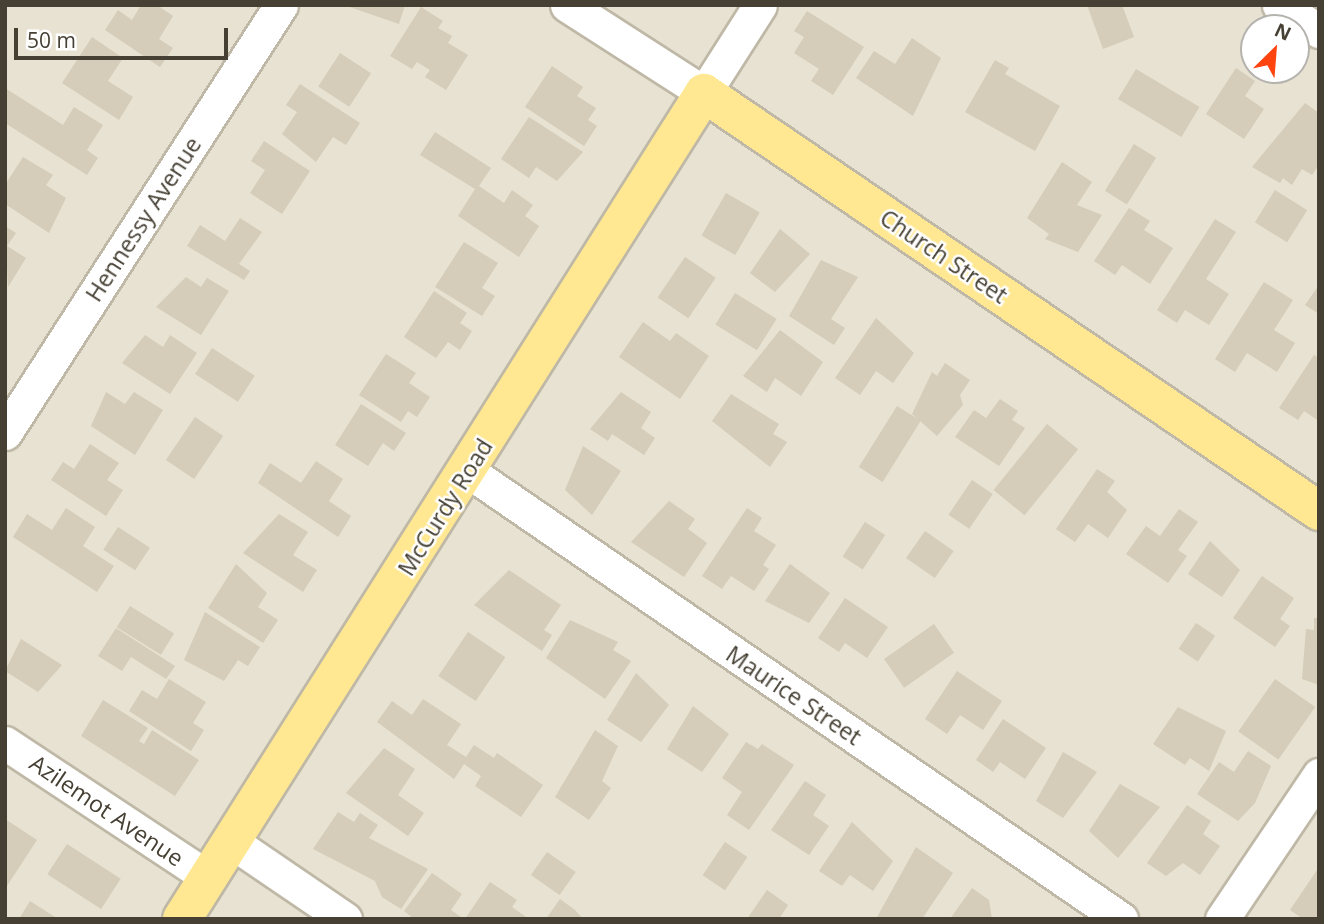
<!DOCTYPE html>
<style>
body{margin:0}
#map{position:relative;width:1324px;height:924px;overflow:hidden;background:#f3f0e4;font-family:"Open Sans",sans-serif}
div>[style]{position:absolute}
.residential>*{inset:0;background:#e7e2d2}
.building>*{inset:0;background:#d5ccb9;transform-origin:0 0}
.roads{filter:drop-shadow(2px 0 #bfb8a6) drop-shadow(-2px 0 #bfb8a6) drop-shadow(0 2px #bfb8a6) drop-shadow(0 -2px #bfb8a6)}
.minor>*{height:33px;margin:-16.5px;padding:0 16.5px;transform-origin:16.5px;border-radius:16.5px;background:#fff}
.major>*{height:38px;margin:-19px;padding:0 19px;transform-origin:19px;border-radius:19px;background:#ffe891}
span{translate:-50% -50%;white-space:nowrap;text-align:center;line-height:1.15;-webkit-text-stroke:5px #fff;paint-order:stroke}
.street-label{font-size:23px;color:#464034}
.frame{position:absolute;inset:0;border:7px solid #464034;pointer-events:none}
.north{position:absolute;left:1240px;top:14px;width:70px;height:70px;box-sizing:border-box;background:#fff;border:2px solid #b5b3ae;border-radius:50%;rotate:25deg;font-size:19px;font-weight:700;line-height:28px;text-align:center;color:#464034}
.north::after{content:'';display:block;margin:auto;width:24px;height:32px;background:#ff440f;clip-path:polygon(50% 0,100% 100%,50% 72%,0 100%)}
.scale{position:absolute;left:14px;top:28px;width:214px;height:32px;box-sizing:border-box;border:4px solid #464034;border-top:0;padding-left:9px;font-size:21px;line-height:24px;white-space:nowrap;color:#464034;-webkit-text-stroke:5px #fff;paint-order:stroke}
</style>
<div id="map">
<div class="residential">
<i style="clip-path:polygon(evenodd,5px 5px,1319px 5px,1319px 919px,5px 919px,5px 5px,1254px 28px,1296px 28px,1296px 70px,1254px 70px,1254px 28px)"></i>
</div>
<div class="building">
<i style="clip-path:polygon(141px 5px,157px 5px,173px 16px,159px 39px,173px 48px,160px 67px,105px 30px,118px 10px,132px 20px)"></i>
<i style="clip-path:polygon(344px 5px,405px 5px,399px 24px)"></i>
<i style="clip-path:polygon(1087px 5px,1122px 5px,1134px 37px,1103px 49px)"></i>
<i style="clip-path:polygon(421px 7px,443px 21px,438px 28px,452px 36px,448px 43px,468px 55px,446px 90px,425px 77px,430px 70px,417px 62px,412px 69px,390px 56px)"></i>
<i style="clip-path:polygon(807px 11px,864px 47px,833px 95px,811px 81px,819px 69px,794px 53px,804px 37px,794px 31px)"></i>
<i style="clip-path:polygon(92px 37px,123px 58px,108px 81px,133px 97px,119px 120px,62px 83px)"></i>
<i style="clip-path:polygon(912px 38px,941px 58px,913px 116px,856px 78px,874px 51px,895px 64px)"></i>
<i style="left:340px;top:53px;width:37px;height:40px;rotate:33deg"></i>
<i style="clip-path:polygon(995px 60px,1009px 68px,1005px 74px,1060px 106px,1035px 151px,965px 112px)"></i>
<i style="clip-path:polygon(552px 66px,583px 87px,577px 96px,596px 108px,588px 120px,597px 126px,584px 146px,525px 107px)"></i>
<i style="clip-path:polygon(1236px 68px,1255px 81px,1245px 96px,1264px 109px,1244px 139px,1206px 114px)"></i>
<i style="left:1136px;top:69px;width:74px;height:35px;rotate:31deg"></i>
<i style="clip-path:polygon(300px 84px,360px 123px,346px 145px,333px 137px,316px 162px,282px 134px,297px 112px,286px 105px)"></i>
<i style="clip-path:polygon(5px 88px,63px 125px,74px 107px,103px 125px,87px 150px,98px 158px,87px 175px,5px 123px)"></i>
<i style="clip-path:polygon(1305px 103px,1319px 113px,1319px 165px,1312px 175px,1302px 169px,1292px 185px,1283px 178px,1280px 183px,1252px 167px)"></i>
<i style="clip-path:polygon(529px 117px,583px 152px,557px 181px,536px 167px,529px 178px,501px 159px)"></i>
<i style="clip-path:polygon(435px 132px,491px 168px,479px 186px,504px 203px,512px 190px,533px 205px,525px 216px,539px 226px,519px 257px,458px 216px,475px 189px,420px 155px)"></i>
<i style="clip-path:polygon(264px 141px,310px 171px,282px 214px,250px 193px,265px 170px,251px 161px)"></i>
<i style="left:1134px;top:144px;width:26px;height:55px;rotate:32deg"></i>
<i style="clip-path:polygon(23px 157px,53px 175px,46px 185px,66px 198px,49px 233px,5px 204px,5px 185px)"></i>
<i style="clip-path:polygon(1062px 162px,1092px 182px,1077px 205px,1102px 215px,1078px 252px,1045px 239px,1049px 234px,1027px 218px)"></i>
<i style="left:1275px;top:190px;width:38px;height:38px;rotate:32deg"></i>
<i style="left:726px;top:193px;width:39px;height:49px;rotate:30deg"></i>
<i style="clip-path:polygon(1129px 208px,1150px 221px,1144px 230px,1173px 248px,1150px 284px,1122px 265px,1115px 275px,1094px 261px)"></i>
<i style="clip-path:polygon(240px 218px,262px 232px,239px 264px,250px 271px,244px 280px,187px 246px,200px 225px,225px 241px)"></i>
<i style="clip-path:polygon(1215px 219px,1236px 232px,1206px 279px,1229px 294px,1209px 325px,1185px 310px,1177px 323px,1157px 310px)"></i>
<i style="clip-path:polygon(5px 226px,16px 233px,7px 246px,26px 258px,8px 287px)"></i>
<i style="clip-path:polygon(780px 229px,810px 254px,775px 292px,750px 273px)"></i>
<i style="clip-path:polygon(464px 242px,498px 263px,482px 288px,495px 296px,482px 316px,435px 287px)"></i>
<i style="left:685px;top:257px;width:37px;height:49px;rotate:34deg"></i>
<i style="clip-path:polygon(821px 260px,858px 277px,831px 319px,845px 328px,834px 345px,789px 316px)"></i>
<i style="clip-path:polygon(186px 277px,201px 287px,207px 278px,229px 291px,201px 335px,156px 307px)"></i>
<i style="clip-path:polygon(1264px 282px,1293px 300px,1274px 330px,1295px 343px,1277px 372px,1247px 353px,1235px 372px,1215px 359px)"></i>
<i style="clip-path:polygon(1319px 285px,1319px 314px,1305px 305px)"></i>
<i style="clip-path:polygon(434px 291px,467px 313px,460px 323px,472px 331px,460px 350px,448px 342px,436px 358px,404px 337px)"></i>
<i style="left:735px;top:293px;width:49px;height:37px;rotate:32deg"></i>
<i style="clip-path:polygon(876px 318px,914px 353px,893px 383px,876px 371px,860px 395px,835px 378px)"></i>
<i style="clip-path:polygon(643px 322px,670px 341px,676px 333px,709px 356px,680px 399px,619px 357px)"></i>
<i style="clip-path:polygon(780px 330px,823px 362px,801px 396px,775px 378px,767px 392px,743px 376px)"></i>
<i style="clip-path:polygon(145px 335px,163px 347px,170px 335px,197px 353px,170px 394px,122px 363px)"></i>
<i style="left:212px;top:348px;width:51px;height:31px;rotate:33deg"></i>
<i style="clip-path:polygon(386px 354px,416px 373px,409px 383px,430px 397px,417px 417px,408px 411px,401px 422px,359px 395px)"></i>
<i style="clip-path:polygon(1314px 355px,1319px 358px,1319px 421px,1304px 411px,1298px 420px,1279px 408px)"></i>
<i style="clip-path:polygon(945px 363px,970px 380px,960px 395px,963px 405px,937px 436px,912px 414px,932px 372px,937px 376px)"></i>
<i style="clip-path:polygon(106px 392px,125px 404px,134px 392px,163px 410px,135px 455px,91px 426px)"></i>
<i style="clip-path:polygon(621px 392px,651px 412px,641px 428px,655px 438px,644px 455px,612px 434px,608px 441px,590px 429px)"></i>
<i style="clip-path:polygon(731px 394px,779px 424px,773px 434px,787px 442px,770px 467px,712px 421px)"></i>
<i style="clip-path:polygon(1000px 399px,1018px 411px,1012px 420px,1025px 428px,999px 466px,955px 437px,974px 410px,986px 418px)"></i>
<i style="clip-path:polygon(361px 404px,406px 433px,394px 451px,383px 443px,368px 466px,335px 445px)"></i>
<i style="left:897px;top:406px;width:28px;height:72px;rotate:32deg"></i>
<i style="left:195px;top:417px;width:34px;height:52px;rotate:34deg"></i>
<i style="left:1047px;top:424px;width:40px;height:85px;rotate:39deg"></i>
<i style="clip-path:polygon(90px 444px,119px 463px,107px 480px,123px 490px,106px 516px,51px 480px,63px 462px,74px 469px)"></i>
<i style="clip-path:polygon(583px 446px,621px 471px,592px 515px,565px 490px)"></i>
<i style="clip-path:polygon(316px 461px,343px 479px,329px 501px,351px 516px,338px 537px,258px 483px,270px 463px,301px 483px)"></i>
<i style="clip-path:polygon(1097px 469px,1115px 481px,1107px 492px,1127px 510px,1108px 538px,1088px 524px,1075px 542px,1056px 529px)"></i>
<i style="left:972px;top:480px;width:25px;height:42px;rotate:34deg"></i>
<i style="clip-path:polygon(669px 501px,695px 519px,688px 529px,707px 543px,684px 577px,631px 542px)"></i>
<i style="clip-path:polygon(66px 508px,95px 527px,83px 546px,114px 566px,97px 592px,13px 537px,27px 514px,52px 530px)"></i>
<i style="clip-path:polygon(747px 508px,762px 518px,754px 531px,776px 545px,763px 565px,769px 569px,754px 591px,731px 576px,722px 589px,702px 576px)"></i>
<i style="clip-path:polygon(1179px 509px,1198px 522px,1178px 550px,1187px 556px,1168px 583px,1126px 554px,1146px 526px,1160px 536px)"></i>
<i style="clip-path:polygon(279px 514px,308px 532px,293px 555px,317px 570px,303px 592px,243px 553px)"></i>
<i style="left:865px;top:522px;width:24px;height:41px;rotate:33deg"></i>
<i style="left:118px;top:527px;width:38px;height:27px;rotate:33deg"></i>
<i style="left:925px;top:531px;width:35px;height:33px;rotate:35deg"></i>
<i style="clip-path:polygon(1210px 541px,1240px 570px,1222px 597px,1188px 574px)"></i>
<i style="clip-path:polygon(236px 564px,267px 593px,258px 607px,278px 620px,263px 643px,208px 608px)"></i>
<i style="clip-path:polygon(790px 564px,830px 593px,809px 623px,765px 601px)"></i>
<i style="clip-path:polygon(509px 570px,561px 605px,544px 630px,552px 635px,542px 651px,474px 605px)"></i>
<i style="clip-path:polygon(1262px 576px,1294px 598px,1280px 619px,1290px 626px,1275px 647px,1233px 618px)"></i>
<i style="clip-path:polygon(845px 598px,888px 627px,867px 658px,845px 643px,839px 652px,818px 638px)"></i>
<i style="left:130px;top:606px;width:52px;height:25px;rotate:32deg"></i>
<i style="clip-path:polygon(205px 612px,260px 647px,248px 666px,238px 660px,224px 681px,184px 660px)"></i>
<i style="clip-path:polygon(1314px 618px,1319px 618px,1319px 685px,1302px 679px,1306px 629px,1314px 630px)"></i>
<i style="clip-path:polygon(570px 620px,618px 642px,613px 650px,631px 661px,605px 699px,546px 658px)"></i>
<i style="left:1196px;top:623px;width:23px;height:31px;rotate:34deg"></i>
<i style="left:934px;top:624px;width:35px;height:61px;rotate:55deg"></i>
<i style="clip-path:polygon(116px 628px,175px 666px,166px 679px,131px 657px,122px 671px,98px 656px)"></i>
<i style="left:468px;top:632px;width:45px;height:53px;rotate:34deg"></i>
<i style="clip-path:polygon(21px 639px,62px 665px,38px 692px,5px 671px)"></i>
<i style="clip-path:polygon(957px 671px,1002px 701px,983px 730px,960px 715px,947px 734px,925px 719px)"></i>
<i style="clip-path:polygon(636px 673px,669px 705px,641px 742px,607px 720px)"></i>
<i style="clip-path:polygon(169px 679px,206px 702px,193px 723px,204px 730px,191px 751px,129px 711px,142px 690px,157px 699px)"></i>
<i style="left:1275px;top:679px;width:49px;height:64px;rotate:35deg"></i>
<i style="clip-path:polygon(423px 699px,461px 724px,447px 745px,466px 757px,474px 745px,494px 758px,497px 753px,543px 785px,521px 817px,475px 786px,481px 776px,464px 764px,454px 779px,377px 722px,392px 701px,412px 715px)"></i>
<i style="clip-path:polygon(103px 700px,148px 728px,139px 741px,144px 744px,152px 730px,199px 760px,175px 796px,81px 736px)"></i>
<i style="clip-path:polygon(693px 706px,729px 734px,702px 772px,667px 749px)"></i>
<i style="clip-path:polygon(1178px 707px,1226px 731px,1209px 771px,1190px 758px,1185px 765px,1153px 744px)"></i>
<i style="clip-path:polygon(1003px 719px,1046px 748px,1025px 779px,1000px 762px,993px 772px,976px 760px)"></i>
<i style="clip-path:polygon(595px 730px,618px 746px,602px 781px,611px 788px,589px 820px,555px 797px)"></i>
<i style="clip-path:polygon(746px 742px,758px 749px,762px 744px,794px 765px,749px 830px,727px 815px,742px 792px,722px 778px)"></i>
<i style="clip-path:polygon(384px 748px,415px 769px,398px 795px,424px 813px,408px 836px,346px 793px)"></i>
<i style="clip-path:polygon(1248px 751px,1271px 766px,1255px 803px,1238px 821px,1197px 794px,1219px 762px,1234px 772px)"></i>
<i style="clip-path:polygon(1063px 752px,1097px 772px,1063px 818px,1036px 801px)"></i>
<i style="clip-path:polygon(805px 781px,826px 795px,813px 815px,829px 826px,809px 855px,771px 830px)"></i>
<i style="clip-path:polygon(1120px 784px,1160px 807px,1118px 858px,1089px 831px)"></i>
<i style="clip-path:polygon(1187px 805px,1211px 821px,1203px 834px,1220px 846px,1200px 875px,1183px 863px,1166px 876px,1147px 863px)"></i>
<i style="clip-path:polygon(338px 812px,354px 822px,360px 813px,378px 825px,369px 838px,428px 869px,401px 909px,382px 897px,375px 881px,313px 849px)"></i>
<i style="clip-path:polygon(5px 819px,37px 840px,5px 889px)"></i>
<i style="clip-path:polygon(852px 822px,893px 861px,873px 891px,850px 875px,842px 886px,819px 871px)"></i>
<i style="left:725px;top:842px;width:27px;height:40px;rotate:34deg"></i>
<i style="left:67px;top:844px;width:64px;height:36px;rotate:33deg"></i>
<i style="clip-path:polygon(916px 847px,953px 873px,922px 919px,876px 919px)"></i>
<i style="left:547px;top:852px;width:35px;height:28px;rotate:35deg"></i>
<i style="clip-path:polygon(1319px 867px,1319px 919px,1303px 919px,1290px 910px)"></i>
<i style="clip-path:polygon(432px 873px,462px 894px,451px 910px,464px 919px,414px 919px,404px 911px)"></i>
<i style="clip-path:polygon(490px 882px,517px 900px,512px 907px,529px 919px,465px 919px)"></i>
<i style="clip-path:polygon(972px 888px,989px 900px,992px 919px,950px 919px)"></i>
<i style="clip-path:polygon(767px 890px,788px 905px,779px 919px,747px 919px)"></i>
<i style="clip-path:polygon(560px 899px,575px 910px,583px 919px,546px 919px)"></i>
<i style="clip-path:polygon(30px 901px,58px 919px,19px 919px)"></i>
</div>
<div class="roads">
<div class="minor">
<i style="left:567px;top:5px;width:163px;rotate:32.7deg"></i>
<i style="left:704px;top:93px;width:104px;rotate:-57.5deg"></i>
<i style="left:1279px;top:5px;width:48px;rotate:33deg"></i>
<i style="left:5px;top:433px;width:509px;rotate:-57.18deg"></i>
<i style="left:468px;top:471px;width:792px;rotate:34.45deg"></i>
<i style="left:5px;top:743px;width:245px;rotate:33.5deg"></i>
<i style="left:232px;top:842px;width:137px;rotate:34.3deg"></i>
<i style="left:1222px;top:919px;width:174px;rotate:-56deg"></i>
</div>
<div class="major">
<i style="left:182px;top:919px;width:977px;rotate:-57.71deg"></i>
<i style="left:704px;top:93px;width:744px;rotate:34.2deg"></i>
</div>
</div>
<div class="street-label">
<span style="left:143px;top:219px;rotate:-57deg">Hennessy Avenue</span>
<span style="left:944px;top:256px;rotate:34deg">Church Street</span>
<span style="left:445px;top:507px;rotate:-58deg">McCurdy Road</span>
<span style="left:794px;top:695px;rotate:34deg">Maurice Street</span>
<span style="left:107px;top:810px;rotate:34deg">Azilemot Avenue</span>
</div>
<div class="frame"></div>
<div class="north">N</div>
<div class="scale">50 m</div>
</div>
